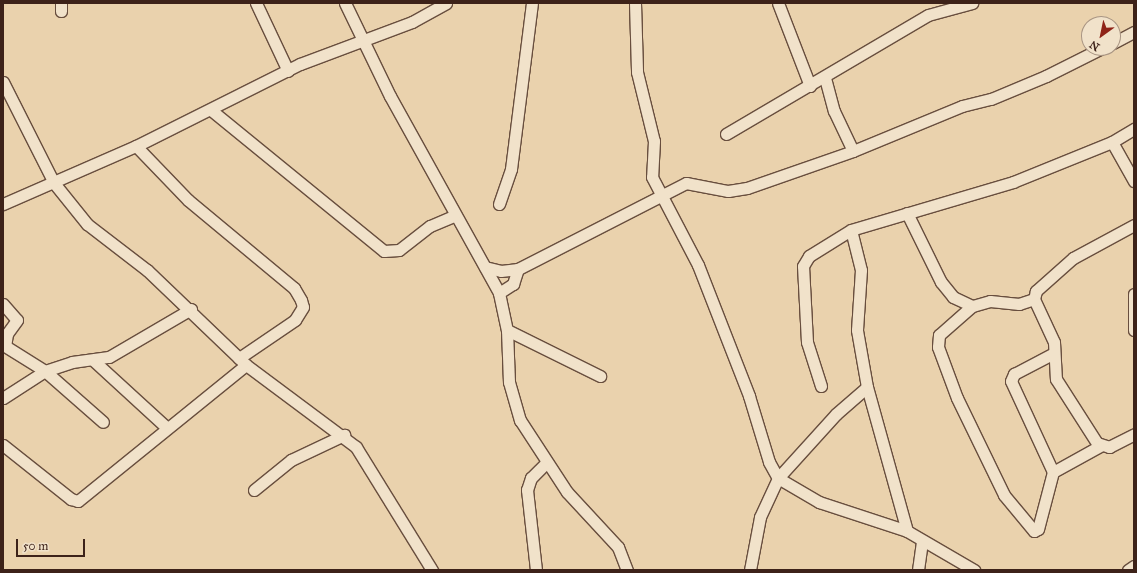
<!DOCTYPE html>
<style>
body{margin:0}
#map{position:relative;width:1137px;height:573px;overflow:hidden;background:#ead2ad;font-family:"IM FELL Great Primer",serif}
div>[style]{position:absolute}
.roads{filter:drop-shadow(1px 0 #684e3e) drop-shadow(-1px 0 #684e3e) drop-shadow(0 1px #684e3e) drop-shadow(0 -1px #684e3e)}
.minor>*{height:11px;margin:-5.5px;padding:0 5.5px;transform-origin:5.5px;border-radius:5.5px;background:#f1e2ca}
span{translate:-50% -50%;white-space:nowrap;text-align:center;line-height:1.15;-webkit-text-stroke:3px #f1e2ca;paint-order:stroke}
.frame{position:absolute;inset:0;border:4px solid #3d2219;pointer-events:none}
.north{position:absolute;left:1081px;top:16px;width:40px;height:40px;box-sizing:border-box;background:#f1e2ca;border:1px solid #a99583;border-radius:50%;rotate:213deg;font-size:11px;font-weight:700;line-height:16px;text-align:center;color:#3d2219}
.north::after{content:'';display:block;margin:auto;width:14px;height:18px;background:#8f2418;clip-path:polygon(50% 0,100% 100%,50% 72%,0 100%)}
.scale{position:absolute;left:16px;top:539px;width:69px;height:18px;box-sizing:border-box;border:2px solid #3d2219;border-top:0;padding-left:5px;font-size:12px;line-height:14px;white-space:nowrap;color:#3d2219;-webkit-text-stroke:3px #f1e2ca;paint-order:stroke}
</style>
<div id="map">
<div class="roads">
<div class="minor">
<i style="left:61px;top:3px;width:8px;rotate:90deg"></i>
<i style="left:256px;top:3px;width:75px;rotate:64.8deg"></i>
<i style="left:345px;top:3px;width:103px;rotate:64.2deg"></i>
<i style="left:390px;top:96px;width:225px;rotate:61deg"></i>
<i style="left:499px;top:293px;width:38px;rotate:78deg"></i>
<i style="left:507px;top:330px;width:52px;rotate:87.8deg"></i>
<i style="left:509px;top:382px;width:40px;rotate:74deg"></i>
<i style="left:520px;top:420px;width:86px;rotate:56.9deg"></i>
<i style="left:567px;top:492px;width:75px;rotate:47.2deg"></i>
<i style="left:618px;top:547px;width:25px;rotate:69deg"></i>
<i style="left:635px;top:3px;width:69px;rotate:88.3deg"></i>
<i style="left:637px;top:72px;width:71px;rotate:76.2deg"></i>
<i style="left:654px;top:141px;width:36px;rotate:93deg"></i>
<i style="left:652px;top:177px;width:99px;rotate:62.4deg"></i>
<i style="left:698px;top:265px;width:141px;rotate:68.7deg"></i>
<i style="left:749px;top:396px;width:69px;rotate:73.1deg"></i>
<i style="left:769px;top:462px;width:18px;rotate:61deg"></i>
<i style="left:778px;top:478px;width:48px;rotate:30.3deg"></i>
<i style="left:819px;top:502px;width:93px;rotate:18.2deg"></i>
<i style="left:907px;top:531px;width:78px;rotate:30.2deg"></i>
<i style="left:778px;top:3px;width:89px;rotate:68.9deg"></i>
<i style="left:1113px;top:43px;width:24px;rotate:-28deg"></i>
<i style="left:825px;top:78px;width:34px;rotate:75deg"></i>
<i style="left:834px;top:111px;width:44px;rotate:64.6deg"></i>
<i style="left:3px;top:82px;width:113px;rotate:63.2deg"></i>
<i style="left:54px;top:183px;width:53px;rotate:51.2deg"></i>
<i style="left:87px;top:224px;width:76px;rotate:37.5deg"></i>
<i style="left:147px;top:270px;width:137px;rotate:43.8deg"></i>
<i style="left:246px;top:365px;width:137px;rotate:36.7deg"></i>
<i style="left:356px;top:447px;width:145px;rotate:58.3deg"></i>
<i style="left:211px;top:110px;width:223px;rotate:39.2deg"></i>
<i style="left:384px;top:251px;width:15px;rotate:-4deg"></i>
<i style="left:399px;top:250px;width:39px;rotate:-38deg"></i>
<i style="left:430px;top:226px;width:26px;rotate:-23deg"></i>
<i style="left:726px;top:134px;width:234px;rotate:-30.5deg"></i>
<i style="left:928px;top:15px;width:46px;rotate:-15.3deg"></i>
<i style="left:1112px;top:142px;width:45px;rotate:60.6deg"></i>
<i style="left:136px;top:146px;width:75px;rotate:46.1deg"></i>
<i style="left:188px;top:200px;width:138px;rotate:39.7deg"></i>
<i style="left:294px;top:288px;width:14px;rotate:60deg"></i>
<i style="left:301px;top:300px;width:7px;rotate:74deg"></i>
<i style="left:303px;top:307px;width:15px;rotate:122deg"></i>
<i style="left:295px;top:320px;width:68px;rotate:145.8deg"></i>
<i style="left:3px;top:204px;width:145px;rotate:-23.6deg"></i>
<i style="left:136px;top:146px;width:183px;rotate:-26.6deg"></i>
<i style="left:300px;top:64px;width:120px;rotate:-20.6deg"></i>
<i style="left:412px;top:22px;width:39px;rotate:-29deg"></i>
<i style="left:499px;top:204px;width:37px;rotate:-71deg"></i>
<i style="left:511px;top:169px;width:167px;rotate:-82.8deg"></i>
<i style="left:907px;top:213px;width:77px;rotate:63.8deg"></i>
<i style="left:941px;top:282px;width:19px;rotate:51deg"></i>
<i style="left:953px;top:297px;width:21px;rotate:25deg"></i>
<i style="left:1134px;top:225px;width:69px;rotate:151.6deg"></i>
<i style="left:1073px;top:258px;width:50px;rotate:138.3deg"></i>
<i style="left:1036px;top:291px;width:8px;rotate:104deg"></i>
<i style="left:1034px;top:299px;width:47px;rotate:65.1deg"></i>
<i style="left:1054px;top:342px;width:37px;rotate:87deg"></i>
<i style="left:1056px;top:379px;width:76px;rotate:57.4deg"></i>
<i style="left:1097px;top:443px;width:13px;rotate:18deg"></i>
<i style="left:1109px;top:447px;width:28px;rotate:-27deg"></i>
<i style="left:485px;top:267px;width:16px;rotate:14deg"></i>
<i style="left:501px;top:271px;width:17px;rotate:-7deg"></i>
<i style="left:518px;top:269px;width:189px;rotate:-27.1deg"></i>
<i style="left:686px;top:183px;width:43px;rotate:10.8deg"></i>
<i style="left:728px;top:191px;width:19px;rotate:-9deg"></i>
<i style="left:747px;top:188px;width:112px;rotate:-19.2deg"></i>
<i style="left:853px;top:151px;width:118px;rotate:-22.4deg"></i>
<i style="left:962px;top:106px;width:30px;rotate:-14deg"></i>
<i style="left:991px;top:99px;width:60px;rotate:-22.7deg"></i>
<i style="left:1046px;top:76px;width:63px;rotate:-26.6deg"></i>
<i style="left:499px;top:293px;width:17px;rotate:-33deg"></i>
<i style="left:513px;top:284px;width:16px;rotate:-72deg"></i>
<i style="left:1134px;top:294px;width:36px;rotate:90deg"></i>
<i style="left:1034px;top:299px;width:16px;rotate:162deg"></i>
<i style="left:1019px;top:304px;width:29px;rotate:-174deg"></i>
<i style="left:990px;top:301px;width:19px;rotate:164deg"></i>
<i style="left:972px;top:306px;width:44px;rotate:138.7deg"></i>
<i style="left:939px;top:335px;width:12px;rotate:95deg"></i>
<i style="left:938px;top:347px;width:54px;rotate:69.6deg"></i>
<i style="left:957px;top:398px;width:108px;rotate:64.1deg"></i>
<i style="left:1004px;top:495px;width:47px;rotate:50.2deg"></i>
<i style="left:1034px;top:531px;width:4px;rotate:-27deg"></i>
<i style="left:1038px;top:529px;width:59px;rotate:-75.3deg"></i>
<i style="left:1053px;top:472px;width:54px;rotate:-29deg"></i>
<i style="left:3px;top:304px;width:21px;rotate:49deg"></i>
<i style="left:17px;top:320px;width:17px;rotate:126deg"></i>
<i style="left:7px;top:334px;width:12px;rotate:99deg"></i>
<i style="left:5px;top:346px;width:47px;rotate:32deg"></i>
<i style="left:45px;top:371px;width:77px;rotate:41.3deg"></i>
<i style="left:507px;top:330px;width:104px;rotate:26.3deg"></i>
<i style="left:94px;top:361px;width:99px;rotate:42.5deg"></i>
<i style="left:821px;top:386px;width:46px;rotate:-107.7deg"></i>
<i style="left:807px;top:342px;width:76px;rotate:-93deg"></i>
<i style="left:803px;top:266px;width:12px;rotate:-59deg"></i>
<i style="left:809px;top:256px;width:49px;rotate:-31.8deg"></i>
<i style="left:3px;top:398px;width:50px;rotate:-32.7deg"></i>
<i style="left:45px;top:371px;width:28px;rotate:-18deg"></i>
<i style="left:72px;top:362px;width:37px;rotate:-8deg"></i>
<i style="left:109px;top:357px;width:95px;rotate:-30.3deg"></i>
<i style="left:3px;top:445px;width:87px;rotate:38.5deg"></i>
<i style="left:71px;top:499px;width:7px;rotate:16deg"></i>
<i style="left:78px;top:501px;width:216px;rotate:-39deg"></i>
<i style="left:1053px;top:472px;width:100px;rotate:-114.8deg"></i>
<i style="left:1011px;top:381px;width:8px;rotate:-67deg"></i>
<i style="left:1014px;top:374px;width:45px;rotate:-27.7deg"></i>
<i style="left:254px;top:490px;width:48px;rotate:-39deg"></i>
<i style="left:291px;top:460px;width:59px;rotate:-25.3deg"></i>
<i style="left:907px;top:531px;width:149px;rotate:-105.5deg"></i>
<i style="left:867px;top:387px;width:58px;rotate:-100deg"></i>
<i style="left:857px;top:330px;width:60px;rotate:-86.2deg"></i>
<i style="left:861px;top:270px;width:41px;rotate:-104deg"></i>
<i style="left:851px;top:230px;width:169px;rotate:-16.5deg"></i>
<i style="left:1013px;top:182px;width:107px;rotate:-22deg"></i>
<i style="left:1112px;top:142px;width:26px;rotate:-31deg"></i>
<i style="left:536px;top:570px;width:81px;rotate:-96.4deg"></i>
<i style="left:527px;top:490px;width:13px;rotate:-72deg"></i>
<i style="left:531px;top:478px;width:21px;rotate:-45deg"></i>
<i style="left:750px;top:570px;width:54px;rotate:-79.3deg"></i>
<i style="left:760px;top:517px;width:43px;rotate:-65.2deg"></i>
<i style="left:778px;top:478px;width:86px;rotate:-47.8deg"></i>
<i style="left:836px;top:414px;width:41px;rotate:-41.1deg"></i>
<i style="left:918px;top:570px;width:28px;rotate:-82deg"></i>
<i style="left:1128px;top:570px;width:7px;rotate:-34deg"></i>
</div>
</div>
<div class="frame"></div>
<div class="north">N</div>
<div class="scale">50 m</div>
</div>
